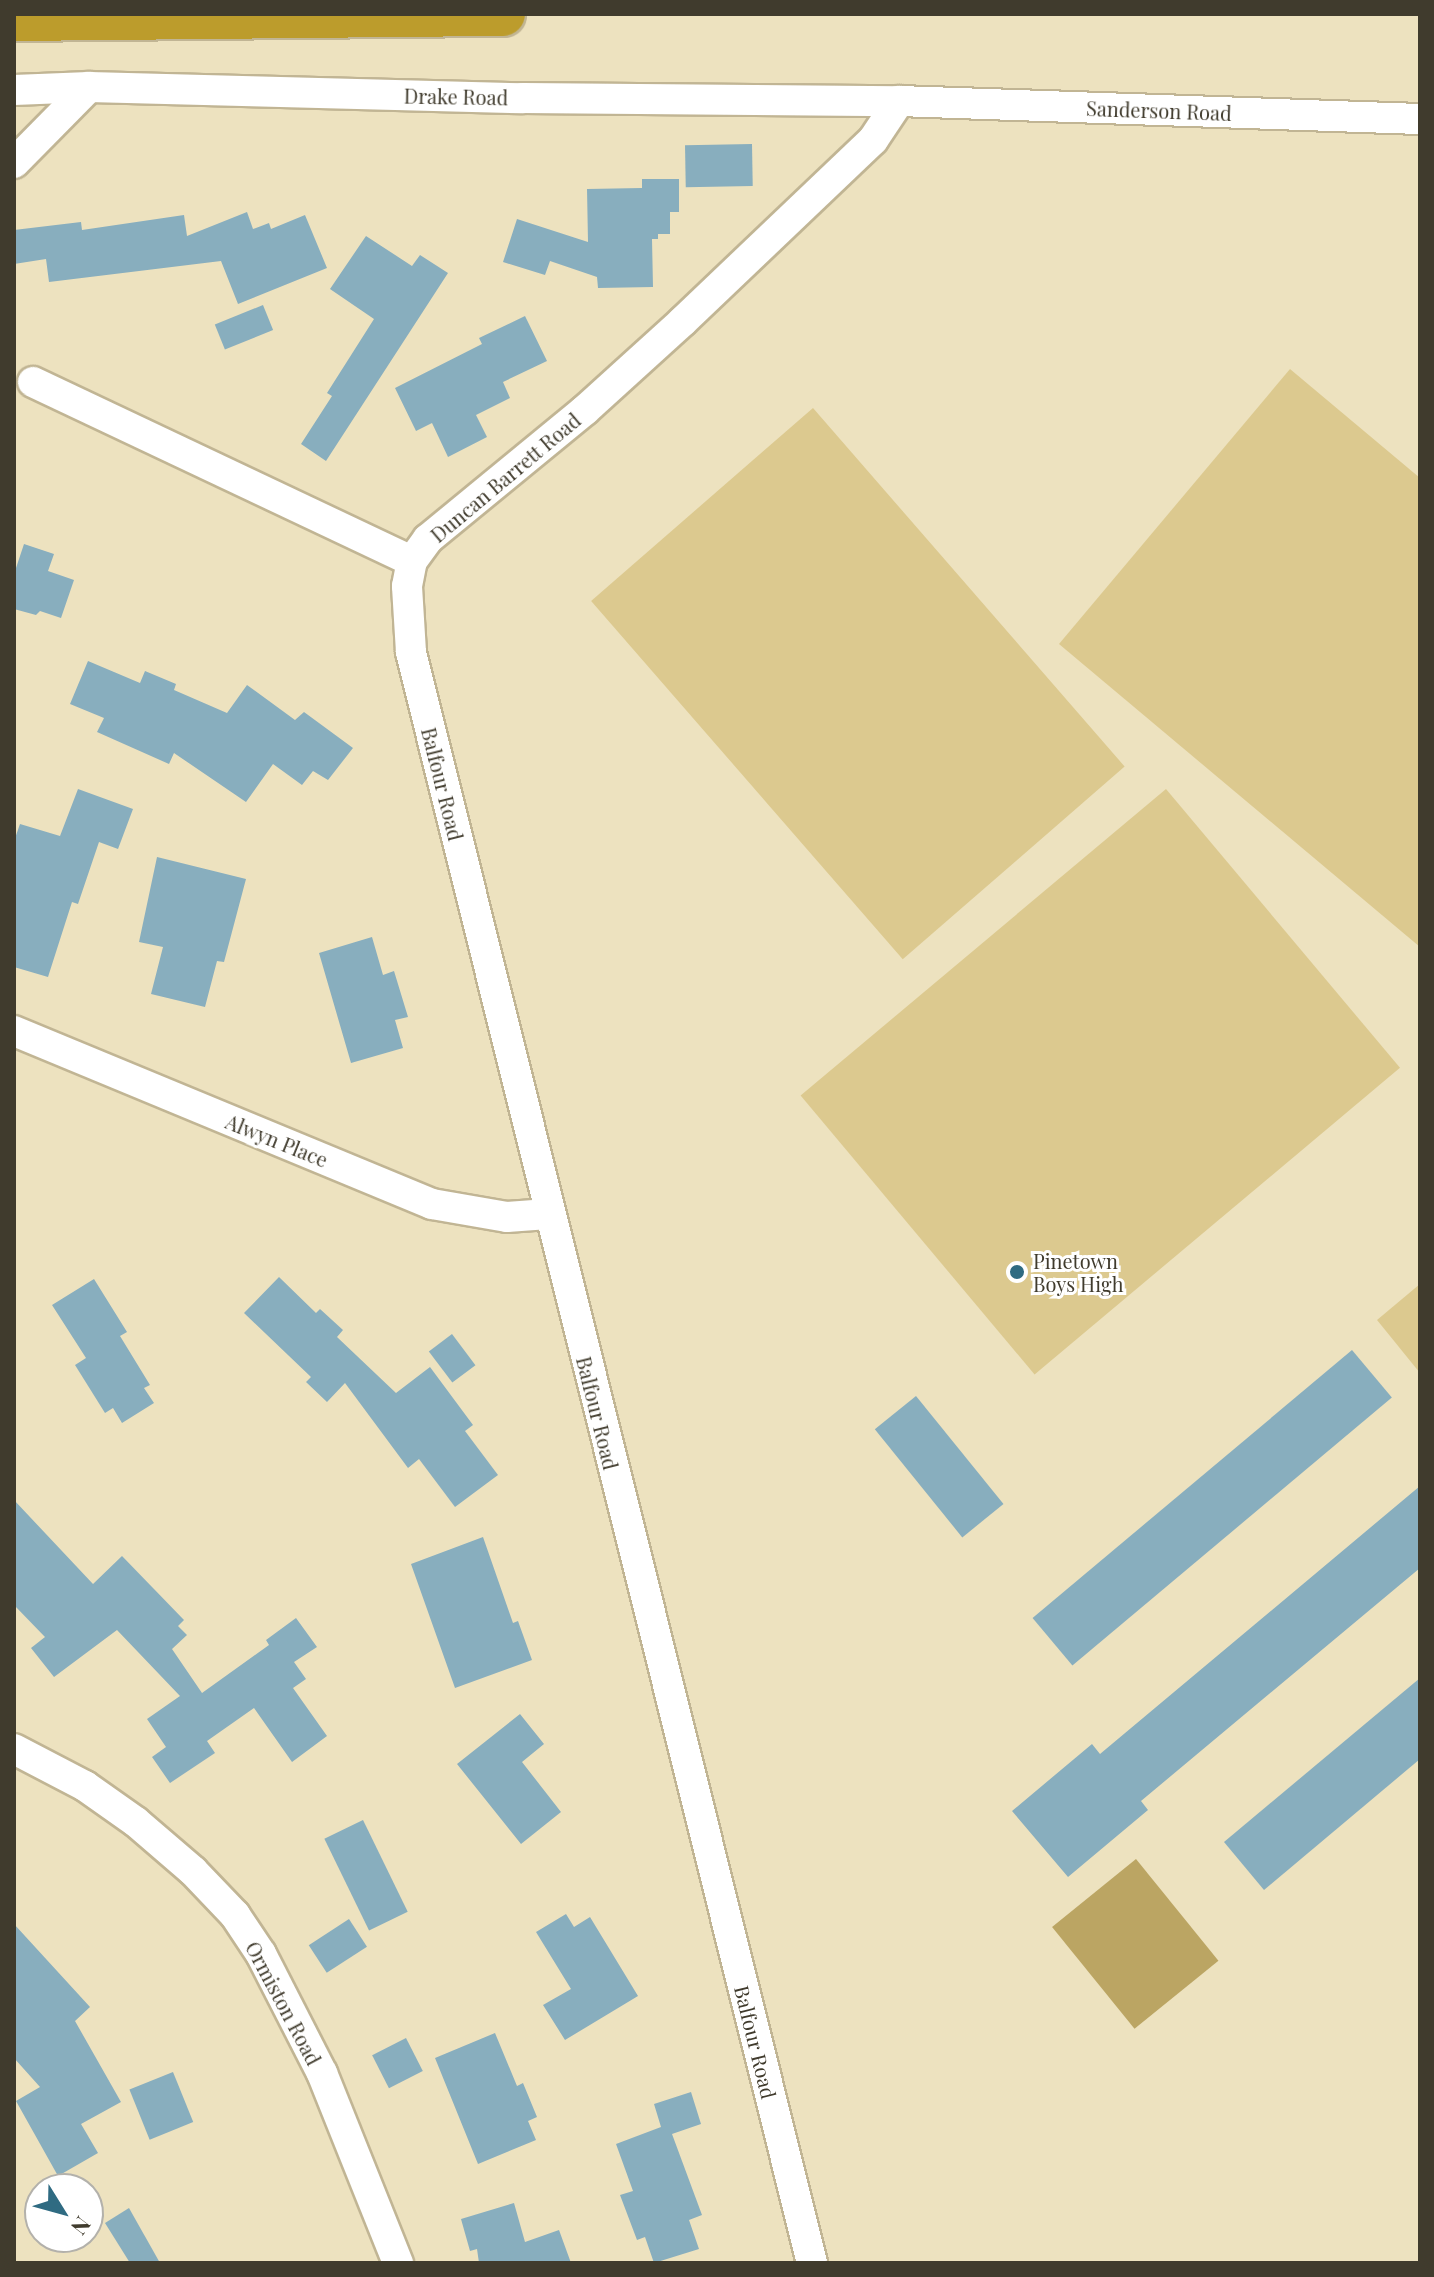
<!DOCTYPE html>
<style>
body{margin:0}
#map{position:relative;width:1434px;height:2277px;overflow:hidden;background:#ede2bf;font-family:"Playfair Display",serif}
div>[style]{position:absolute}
.green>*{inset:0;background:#dcc98f;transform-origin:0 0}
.water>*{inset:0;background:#bba563;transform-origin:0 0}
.building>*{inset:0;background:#88aebe;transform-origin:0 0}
.roads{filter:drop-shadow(2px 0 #c1b594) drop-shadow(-2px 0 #c1b594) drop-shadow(0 2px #c1b594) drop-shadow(0 -2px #c1b594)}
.street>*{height:30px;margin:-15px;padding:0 15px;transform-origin:15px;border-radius:15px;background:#fff}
.highway>*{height:44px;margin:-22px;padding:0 22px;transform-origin:22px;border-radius:22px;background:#bc9c2c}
.dots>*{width:22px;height:22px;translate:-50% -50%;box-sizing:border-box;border:4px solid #fff;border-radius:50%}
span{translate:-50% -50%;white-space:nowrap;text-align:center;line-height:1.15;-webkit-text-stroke:6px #fff;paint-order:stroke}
.street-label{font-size:20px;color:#403b2d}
.poi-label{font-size:20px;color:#403b2d}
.left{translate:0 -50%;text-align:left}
.frame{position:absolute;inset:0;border:16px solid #403b2d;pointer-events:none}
.north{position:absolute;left:24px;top:2173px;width:80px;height:80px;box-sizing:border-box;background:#fff;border:2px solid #b3b1ab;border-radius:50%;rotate:127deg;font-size:22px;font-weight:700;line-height:32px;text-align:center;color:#403b2d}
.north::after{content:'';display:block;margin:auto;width:28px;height:36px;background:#2f6b82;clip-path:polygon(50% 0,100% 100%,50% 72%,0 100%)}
</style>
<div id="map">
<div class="green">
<i style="clip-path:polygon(1290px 369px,1420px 478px,1420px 947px,1059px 644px)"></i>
<i style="left:813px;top:408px;width:475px;height:294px;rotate:49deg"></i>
<i style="left:1166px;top:789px;width:364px;height:477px;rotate:50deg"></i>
<i style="clip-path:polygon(1420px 1284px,1420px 1373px,1377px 1320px)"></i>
</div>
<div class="water">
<i style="left:1136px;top:1859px;width:131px;height:108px;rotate:51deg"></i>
</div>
<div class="building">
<i style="left:752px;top:144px;width:42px;height:67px;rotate:89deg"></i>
<i style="clip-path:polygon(642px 179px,679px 179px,679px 212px,670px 212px,670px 234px,658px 234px,658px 239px,652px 239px,653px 287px,598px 288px,597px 277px,550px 261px,545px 275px,503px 262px,517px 219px,588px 242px,587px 189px,642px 188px)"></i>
<i style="clip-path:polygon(247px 212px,253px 229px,269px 223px,271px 229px,305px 215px,327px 268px,238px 304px,221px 261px,49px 282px,46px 259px,14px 264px,14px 230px,81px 222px,82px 230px,184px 215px,187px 236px)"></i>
<i style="clip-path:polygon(366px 236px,412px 266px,420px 255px,448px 273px,326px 461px,301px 444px,332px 396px,327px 393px,374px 319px,330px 289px)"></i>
<i style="left:263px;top:305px;width:27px;height:52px;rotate:68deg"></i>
<i style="clip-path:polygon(525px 316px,547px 361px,503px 382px,510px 398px,476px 415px,487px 437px,448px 457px,432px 423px,416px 431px,395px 388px,482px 344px,479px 338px)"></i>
<i style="clip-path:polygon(24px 544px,54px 554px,48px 571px,74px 580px,61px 618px,40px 611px,36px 615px,14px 609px,14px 574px)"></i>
<i style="clip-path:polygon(88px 661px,140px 683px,145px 671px,176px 684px,174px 690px,227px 713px,247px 685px,295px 720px,304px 712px,353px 748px,328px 780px,313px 771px,302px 785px,273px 764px,246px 802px,174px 753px,169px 764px,97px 732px,104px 718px,70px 704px)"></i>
<i style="clip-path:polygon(78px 789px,133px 809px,118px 849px,99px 842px,78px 904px,72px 902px,48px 977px,14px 967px,14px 841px,20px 824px,60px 836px)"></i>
<i style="clip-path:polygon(157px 857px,246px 879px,224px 962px,217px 961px,205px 1007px,151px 994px,163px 947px,139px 942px)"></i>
<i style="clip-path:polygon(372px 937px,383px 975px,394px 971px,408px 1017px,395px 1020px,403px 1048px,351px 1063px,319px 953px)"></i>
<i style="clip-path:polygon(279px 1277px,316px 1313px,320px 1309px,343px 1330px,337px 1337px,396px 1393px,430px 1367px,473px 1425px,465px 1431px,498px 1475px,455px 1507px,419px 1459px,408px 1468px,345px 1383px,327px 1402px,306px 1382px,311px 1377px,244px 1313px)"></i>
<i style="clip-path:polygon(94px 1279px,127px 1332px,120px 1336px,150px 1385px,144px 1388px,154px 1403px,122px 1423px,113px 1408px,105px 1413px,75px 1365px,86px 1358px,52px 1305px)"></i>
<i style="left:452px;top:1334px;width:39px;height:29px;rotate:53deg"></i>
<i style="left:1352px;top:1350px;width:62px;height:417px;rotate:50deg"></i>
<i style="left:916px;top:1396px;width:139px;height:53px;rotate:51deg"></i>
<i style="clip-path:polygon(1420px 1486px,1420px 1568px,1141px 1801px,1148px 1810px,1068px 1877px,1012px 1811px,1092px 1744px,1100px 1754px)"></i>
<i style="clip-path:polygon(14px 1500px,93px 1584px,122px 1556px,184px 1620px,178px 1626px,187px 1635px,172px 1649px,202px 1693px,269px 1645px,266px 1640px,296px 1618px,317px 1647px,294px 1662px,306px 1679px,293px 1688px,327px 1736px,292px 1762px,254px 1708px,207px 1741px,215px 1753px,170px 1783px,152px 1757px,166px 1747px,147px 1719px,180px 1696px,117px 1630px,54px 1677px,31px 1648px,45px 1637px,14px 1605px)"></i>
<i style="clip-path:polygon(483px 1537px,513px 1623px,518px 1621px,532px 1660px,455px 1688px,411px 1564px)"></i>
<i style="clip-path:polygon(1420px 1678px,1420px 1759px,1264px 1890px,1224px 1842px)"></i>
<i style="clip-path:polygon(520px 1714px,544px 1744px,522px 1762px,561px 1812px,521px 1844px,457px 1764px)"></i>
<i style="left:363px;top:1820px;width:102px;height:43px;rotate:64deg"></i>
<i style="clip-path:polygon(566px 1914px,574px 1927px,590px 1917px,638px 1996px,565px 2040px,543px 2005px,571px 1989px,536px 1932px)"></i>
<i style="left:349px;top:1919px;width:33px;height:48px;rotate:57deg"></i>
<i style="clip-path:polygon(14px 1924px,90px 2007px,75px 2021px,121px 2102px,81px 2124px,98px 2153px,58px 2176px,16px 2101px,40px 2087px,14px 2058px)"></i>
<i style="clip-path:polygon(495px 2033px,517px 2086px,523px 2083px,537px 2117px,528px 2121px,536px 2140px,478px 2164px,435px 2058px)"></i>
<i style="left:406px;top:2038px;width:37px;height:38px;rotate:63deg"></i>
<i style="left:173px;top:2072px;width:54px;height:47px;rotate:68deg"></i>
<i style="clip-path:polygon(691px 2092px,701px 2124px,672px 2134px,702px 2215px,689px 2220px,699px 2249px,654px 2263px,645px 2237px,637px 2240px,620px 2195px,633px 2191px,616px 2144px,661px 2127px,654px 2104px)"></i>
<i style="clip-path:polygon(514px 2203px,525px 2242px,559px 2230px,571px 2263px,479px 2263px,477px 2249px,470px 2251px,461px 2219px)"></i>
<i style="clip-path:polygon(129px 2208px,160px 2263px,130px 2263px,105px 2223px)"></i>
</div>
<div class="roads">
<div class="street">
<i style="left:14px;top:90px;width:75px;rotate:-2.3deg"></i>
<i style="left:89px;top:87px;width:434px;rotate:1.5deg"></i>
<i style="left:523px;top:98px;width:376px;rotate:0.5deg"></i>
<i style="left:899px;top:101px;width:521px;rotate:1.98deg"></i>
<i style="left:14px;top:163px;width:107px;rotate:-45.4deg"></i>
<i style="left:33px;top:382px;width:419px;rotate:25.3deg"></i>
<i style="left:14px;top:1031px;width:452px;rotate:22.5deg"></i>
<i style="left:432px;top:1204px;width:76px;rotate:9.8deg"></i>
<i style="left:507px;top:1217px;width:41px;rotate:-4.2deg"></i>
<i style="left:14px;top:1749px;width:80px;rotate:27.5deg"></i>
<i style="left:85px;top:1786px;width:62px;rotate:35.2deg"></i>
<i style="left:136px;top:1822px;width:75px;rotate:40.7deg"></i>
<i style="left:193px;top:1871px;width:61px;rotate:46.3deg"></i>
<i style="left:235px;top:1915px;width:47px;rotate:56.3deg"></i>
<i style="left:261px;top:1954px;width:134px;rotate:62.9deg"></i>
<i style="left:322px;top:2073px;width:205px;rotate:68.2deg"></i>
<i style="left:812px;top:2263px;width:1660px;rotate:-103.98deg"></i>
<i style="left:411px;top:652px;width:66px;rotate:-93.5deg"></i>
<i style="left:407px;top:586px;width:25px;rotate:-79deg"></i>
<i style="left:412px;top:561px;width:27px;rotate:-54deg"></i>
<i style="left:428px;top:539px;width:203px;rotate:-39.4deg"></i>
<i style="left:585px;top:410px;width:132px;rotate:-42.2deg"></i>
<i style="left:683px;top:321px;width:262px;rotate:-43.6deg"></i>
<i style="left:873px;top:140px;width:47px;rotate:-56.3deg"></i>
</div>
<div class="highway">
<i style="left:14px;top:19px;width:489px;rotate:-0.6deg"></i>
</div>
</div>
<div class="dots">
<i style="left:1017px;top:1272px;background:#2f6b82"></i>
</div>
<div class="street-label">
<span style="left:456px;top:96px;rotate:1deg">Drake Road</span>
<span style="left:1159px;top:110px;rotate:2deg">Sanderson Road</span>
<span style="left:505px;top:477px;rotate:-40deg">Duncan Barrett Road</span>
<span style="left:443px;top:784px;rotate:76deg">Balfour Road</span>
<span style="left:277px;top:1140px;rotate:22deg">Alwyn Place</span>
<span style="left:598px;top:1413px;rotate:76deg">Balfour Road</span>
<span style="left:284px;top:2003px;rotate:62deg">Ormiston Road</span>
<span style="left:756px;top:2042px;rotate:76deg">Balfour Road</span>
</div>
<div class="poi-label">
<span class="left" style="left:1033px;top:1272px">Pinetown<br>Boys High</span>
</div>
<div class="frame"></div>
<div class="north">N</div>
</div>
